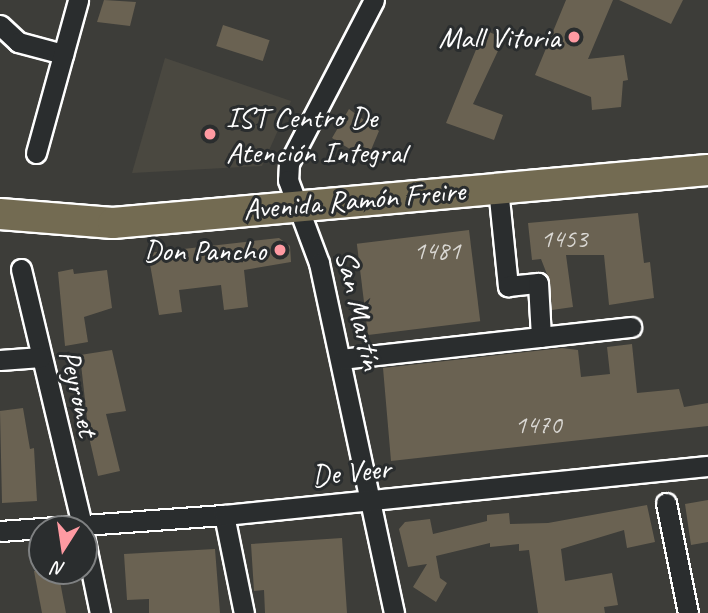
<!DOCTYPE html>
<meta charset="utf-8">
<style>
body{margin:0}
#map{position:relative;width:708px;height:613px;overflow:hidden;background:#3d3d39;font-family:Caveat,sans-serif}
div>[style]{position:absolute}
.built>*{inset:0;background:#4a4840}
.building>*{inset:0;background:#6a6252;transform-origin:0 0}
.roads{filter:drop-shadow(2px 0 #fff) drop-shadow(-2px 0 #fff) drop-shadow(0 2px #fff) drop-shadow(0 -2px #fff)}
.street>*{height:19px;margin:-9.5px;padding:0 9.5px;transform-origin:9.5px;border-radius:9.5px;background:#2a2d2e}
.primary>*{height:30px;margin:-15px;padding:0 15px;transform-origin:15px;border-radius:15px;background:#736b52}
.dots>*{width:19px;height:19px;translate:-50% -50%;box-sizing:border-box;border:4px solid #2a2d2e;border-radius:50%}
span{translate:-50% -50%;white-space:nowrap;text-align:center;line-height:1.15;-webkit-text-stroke:6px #2a2d2e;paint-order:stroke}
.number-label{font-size:26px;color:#dad8d4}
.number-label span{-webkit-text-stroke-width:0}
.poi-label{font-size:30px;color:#fff}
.right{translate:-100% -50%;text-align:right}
.left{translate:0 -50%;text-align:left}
.street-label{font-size:30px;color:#fff}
.north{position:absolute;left:28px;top:515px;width:70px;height:70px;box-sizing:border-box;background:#2a2d2e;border:2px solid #7f8182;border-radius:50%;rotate:192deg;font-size:19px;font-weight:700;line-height:28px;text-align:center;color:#fff}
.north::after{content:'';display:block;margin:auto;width:24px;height:32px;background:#ff9aa2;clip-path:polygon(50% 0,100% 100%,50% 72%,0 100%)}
</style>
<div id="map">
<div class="built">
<i style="clip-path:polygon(165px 58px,291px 101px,262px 166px,132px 173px)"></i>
</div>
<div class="building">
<i style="clip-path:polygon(104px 0,136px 2px,130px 26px,97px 22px)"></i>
<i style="clip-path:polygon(566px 0,613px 0,588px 59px,624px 55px,628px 80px,623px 81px,621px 107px,592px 110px,591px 97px,535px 75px)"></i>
<i style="clip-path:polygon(619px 0,683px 0,671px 24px)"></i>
<i style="left:223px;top:25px;width:49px;height:22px;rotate:18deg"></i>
<i style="clip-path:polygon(484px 30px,504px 38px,473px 104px,503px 115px,494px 140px,446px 123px)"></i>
<i style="clip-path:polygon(349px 109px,379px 131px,371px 150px,356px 144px,353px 151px,332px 138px)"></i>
<i style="clip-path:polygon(638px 213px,644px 263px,650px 262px,654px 298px,609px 305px,604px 255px,566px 255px,573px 307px,552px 310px,550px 282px,541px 259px,532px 260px,528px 223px)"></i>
<i style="left:469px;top:230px;width:92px;height:113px;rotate:83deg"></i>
<i style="clip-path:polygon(279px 238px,290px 246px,291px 262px,244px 270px,248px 307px,224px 310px,221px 285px,179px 290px,182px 312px,159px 315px,148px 253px)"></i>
<i style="clip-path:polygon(73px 269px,74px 274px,107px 270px,112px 308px,84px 317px,88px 342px,65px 346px,58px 272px)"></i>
<i style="clip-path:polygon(632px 344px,637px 393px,679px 389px,684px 407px,708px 403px,708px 426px,391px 461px,383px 368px,562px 348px,578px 350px,581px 377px,610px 374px,607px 347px)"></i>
<i style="clip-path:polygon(112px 350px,126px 411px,106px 414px,120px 471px,98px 476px,89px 437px,80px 355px)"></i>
<i style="clip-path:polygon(23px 408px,30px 449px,34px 448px,37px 501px,2px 503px,0 411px)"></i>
<i style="clip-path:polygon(708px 500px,708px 542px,691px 545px,685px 504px)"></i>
<i style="clip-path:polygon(647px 505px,655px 542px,627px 548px,624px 530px,561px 549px,565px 581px,612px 573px,618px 605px,604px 607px,605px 613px,538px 613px,529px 550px,519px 551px,519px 544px,490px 547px,490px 543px,436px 556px,440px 578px,447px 583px,436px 602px,413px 587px,427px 564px,408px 567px,399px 529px,405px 522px,430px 519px,433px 534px,487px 521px,487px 515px,509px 513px,510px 524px,548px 523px)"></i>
<i style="clip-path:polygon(342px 538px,347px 613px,265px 613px,264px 590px,254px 591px,251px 544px)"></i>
<i style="clip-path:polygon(215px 549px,220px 613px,149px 613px,149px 599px,127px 600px,124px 554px)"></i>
<i style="clip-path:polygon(34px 571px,58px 571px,66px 613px,42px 613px)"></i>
</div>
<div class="roads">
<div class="street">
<i style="left:374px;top:0;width:184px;rotate:117.5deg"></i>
<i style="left:289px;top:163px;width:17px;rotate:93deg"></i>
<i style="left:288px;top:180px;width:89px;rotate:69.5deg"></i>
<i style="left:319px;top:263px;width:358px;rotate:77.9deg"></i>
<i style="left:0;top:25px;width:25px;rotate:43deg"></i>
<i style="left:18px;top:42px;width:47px;rotate:14.9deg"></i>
<i style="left:36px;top:153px;width:159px;rotate:-74.6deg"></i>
<i style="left:498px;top:188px;width:99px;rotate:84.2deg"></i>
<i style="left:508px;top:286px;width:30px;rotate:-6deg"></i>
<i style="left:538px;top:283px;width:54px;rotate:86.8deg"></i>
<i style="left:21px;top:269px;width:267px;rotate:76.6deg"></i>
<i style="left:341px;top:359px;width:292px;rotate:-6.3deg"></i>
<i style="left:0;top:360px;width:41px;rotate:-4.2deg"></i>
<i style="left:666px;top:503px;width:112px;rotate:78.7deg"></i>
<i style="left:224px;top:515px;width:100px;rotate:78.5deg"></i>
<i style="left:0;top:531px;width:225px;rotate:-4.1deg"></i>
<i style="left:224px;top:515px;width:486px;rotate:-5.8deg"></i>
<i style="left:84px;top:536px;width:79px;rotate:78.3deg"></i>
</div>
<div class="primary">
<i style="left:0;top:214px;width:113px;rotate:4.6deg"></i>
<i style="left:113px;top:223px;width:597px;rotate:-5.09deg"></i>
</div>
</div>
<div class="dots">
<i style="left:574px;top:37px;background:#ff9aa2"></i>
<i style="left:210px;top:134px;background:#ff9aa2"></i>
<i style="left:280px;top:250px;background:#ff9aa2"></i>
</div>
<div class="number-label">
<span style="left:564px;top:239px">1453</span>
<span style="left:437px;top:251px">1481</span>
<span style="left:538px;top:425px">1470</span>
</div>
<div class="poi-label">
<span class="right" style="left:560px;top:37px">Mall Vitoria</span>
<span class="left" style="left:226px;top:134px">IST Centro De<br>Atención Integral</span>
<span class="right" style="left:266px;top:250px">Don Pancho</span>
</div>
<div class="street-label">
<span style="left:354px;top:200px;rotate:-5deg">Avenida Ramón Freire</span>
<span style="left:359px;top:310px;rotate:77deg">San Martín</span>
<span style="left:79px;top:393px;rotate:77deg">Peyronet</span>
<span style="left:351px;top:472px;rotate:-6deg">De Veer</span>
</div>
<div class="north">N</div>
</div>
